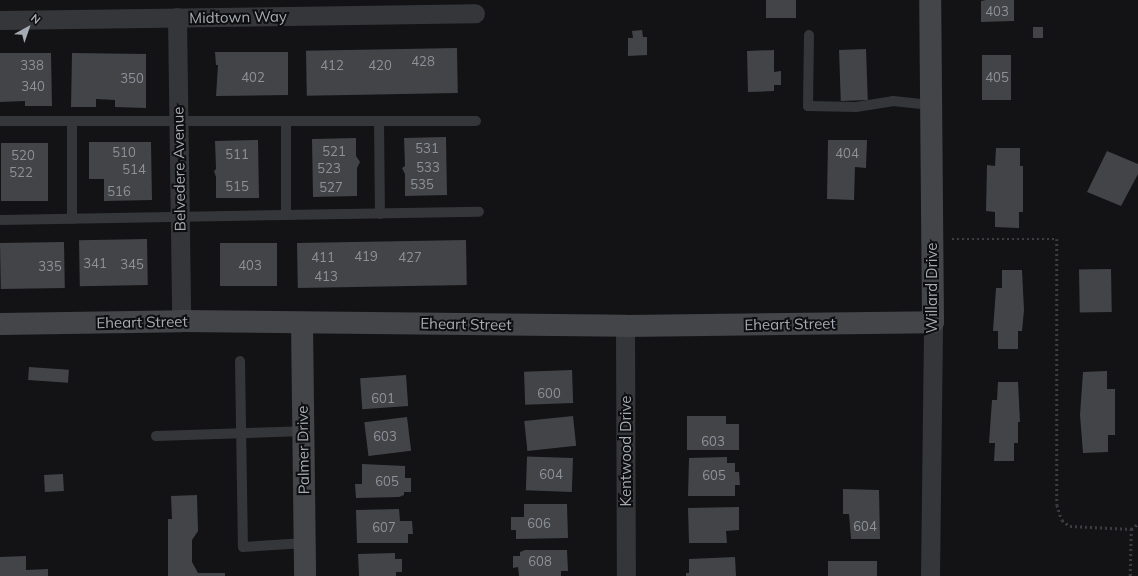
<!DOCTYPE html>
<style>
body{margin:0}
#map{position:relative;width:1138px;height:576px;overflow:hidden;background:#131315;font-family:Mulish,sans-serif}
div>[style]{position:absolute}
.building>*{inset:0;background:#424448;transform-origin:0 0}
.path>*{height:2.5px;margin-top:-1.25px;transform-origin:0;background:repeating-linear-gradient(90deg,#3b3d40 0 2px,transparent 0 5px)}
.lane>*{height:10px;margin:-5px;padding:0 5px;transform-origin:5px;border-radius:5px;background:#353639}
.street>*{height:19px;margin:-9.5px;padding:0 9.5px;transform-origin:9.5px;border-radius:9.5px;background:#353639}
.secondary>*{height:22px;margin:-11px;padding:0 11px;transform-origin:11px;border-radius:11px;background:#434549}
span{translate:-50% -50%;white-space:nowrap;text-align:center;line-height:1.15;-webkit-text-stroke:4px #0e0e10;paint-order:stroke}
.number-label{font-size:13px;color:#8d9299}
.number-label span{-webkit-text-stroke-width:0}
.street-label{font-size:15px;color:#a6acb4}
.north{position:absolute;left:8px;top:8px;width:40px;height:40px;-webkit-text-stroke:3px #0e0e10;paint-order:stroke;rotate:40deg;font-size:11px;font-weight:700;line-height:16px;text-align:center;color:#a6acb4}
.north::after{content:'';display:block;margin:auto;width:14px;height:18px;background:#a6acb4;clip-path:polygon(50% 0,100% 100%,50% 72%,0 100%)}
</style>
<div id="map">
<div class="building">
<i style="left:766px;top:0;width:30px;height:18px"></i>
<i style="clip-path:polygon(986px 0,1014px 0,1014px 21px,981px 22px,981px 1px)"></i>
<i style="left:1033px;top:27px;width:10px;height:11px"></i>
<i style="clip-path:polygon(642px 30px,643px 37px,647px 37px,647px 55px,628px 56px,628px 38px,633px 38px,632px 31px)"></i>
<i style="left:457px;top:48px;width:45px;height:151px;rotate:89deg"></i>
<i style="left:866px;top:49px;width:51px;height:27px;rotate:88deg"></i>
<i style="clip-path:polygon(774px 50px,774px 72px,781px 71px,781px 85px,774px 85px,774px 91px,748px 92px,747px 51px)"></i>
<i style="clip-path:polygon(215px 52px,288px 52px,288px 95px,216px 96px,218px 65px,216px 65px)"></i>
<i style="clip-path:polygon(0 53px,51px 53px,52px 106px,25px 106px,25px 101px,0 102px)"></i>
<i style="clip-path:polygon(72px 53px,146px 54px,146px 108px,115px 107px,115px 100px,96px 99px,96px 107px,71px 107px)"></i>
<i style="left:982px;top:55px;width:29px;height:45px"></i>
<i style="clip-path:polygon(446px 137px,447px 195px,405px 196px,405px 174px,402px 168px,405px 166px,404px 138px)"></i>
<i style="clip-path:polygon(356px 138px,356px 156px,360px 162px,357px 168px,357px 196px,313px 197px,312px 139px)"></i>
<i style="clip-path:polygon(258px 140px,259px 198px,216px 198px,216px 177px,214px 171px,216px 169px,215px 141px)"></i>
<i style="clip-path:polygon(828px 140px,867px 140px,866px 168px,855px 167px,854px 200px,827px 199px)"></i>
<i style="clip-path:polygon(89px 142px,151px 142px,152px 200px,104px 201px,104px 179px,89px 179px)"></i>
<i style="left:1px;top:143px;width:47px;height:58px"></i>
<i style="clip-path:polygon(996px 148px,1020px 148px,1020px 166px,1023px 166px,1023px 212px,1019px 212px,1019px 228px,995px 227px,995px 212px,986px 211px,987px 165px,995px 166px)"></i>
<i style="clip-path:polygon(1107px 151px,1138px 164px,1138px 174px,1121px 206px,1087px 192px)"></i>
<i style="left:147px;top:239px;width:46px;height:68px;rotate:89deg"></i>
<i style="left:466px;top:240px;width:45px;height:169px;rotate:89deg"></i>
<i style="left:64px;top:242px;width:46px;height:64px;rotate:89deg"></i>
<i style="left:220px;top:243px;width:57px;height:43px"></i>
<i style="left:1111px;top:269px;width:43px;height:32px;rotate:89deg"></i>
<i style="clip-path:polygon(1002px 270px,1022px 270px,1024px 310px,1022px 331px,1018px 331px,1018px 349px,998px 349px,998px 331px,993px 331px,996px 288px,1002px 288px)"></i>
<i style="left:29px;top:367px;width:40px;height:13px;rotate:4deg"></i>
<i style="left:572px;top:370px;width:33px;height:48px;rotate:88deg"></i>
<i style="clip-path:polygon(1107px 371px,1107px 389px,1115px 389px,1115px 435px,1108px 435px,1108px 452px,1083px 453px,1080px 415px,1083px 372px)"></i>
<i style="left:406px;top:375px;width:31px;height:46px;rotate:86deg"></i>
<i style="clip-path:polygon(998px 382px,1018px 382px,1020px 422px,1018px 422px,1018px 443px,1014px 443px,1014px 461px,994px 461px,995px 443px,989px 443px,992px 400px,997px 400px)"></i>
<i style="left:573px;top:416px;width:30px;height:49px;rotate:84deg"></i>
<i style="clip-path:polygon(687px 416px,726px 416px,726px 424px,739px 424px,739px 450px,687px 450px)"></i>
<i style="left:407px;top:417px;width:34px;height:43px;rotate:83deg"></i>
<i style="clip-path:polygon(727px 457px,727px 463px,735px 463px,735px 472px,739px 472px,740px 485px,735px 485px,735px 496px,688px 496px,689px 458px)"></i>
<i style="left:573px;top:458px;width:34px;height:46px;rotate:92deg"></i>
<i style="clip-path:polygon(362px 464px,405px 466px,405px 478px,411px 478px,411px 492px,404px 492px,404px 495px,399px 497px,356px 498px,355px 484px,362px 484px)"></i>
<i style="left:63px;top:474px;width:17px;height:19px;rotate:87deg"></i>
<i style="clip-path:polygon(843px 489px,879px 490px,880px 539px,851px 539px,849px 514px,843px 514px)"></i>
<i style="clip-path:polygon(197px 495px,198px 531px,192px 540px,192px 562px,198px 573px,225px 573px,225px 576px,168px 576px,168px 519px,172px 519px,171px 496px)"></i>
<i style="clip-path:polygon(524px 504px,567px 504px,568px 538px,516px 539px,516px 530px,511px 530px,511px 517px,524px 517px)"></i>
<i style="clip-path:polygon(739px 507px,739px 530px,726px 531px,727px 543px,689px 543px,688px 508px)"></i>
<i style="clip-path:polygon(399px 509px,400px 521px,412px 521px,413px 534px,408px 534px,408px 543px,357px 543px,356px 510px)"></i>
<i style="clip-path:polygon(525px 550px,567px 550px,568px 571px,561px 571px,561px 576px,519px 576px,518px 567px,513px 568px,513px 556px,520px 556px,520px 552px)"></i>
<i style="clip-path:polygon(395px 553px,395px 559px,402px 559px,402px 572px,396px 572px,396px 576px,359px 576px,358px 554px)"></i>
<i style="clip-path:polygon(26px 556px,26px 570px,48px 569px,48px 576px,0 576px,0 557px)"></i>
<i style="clip-path:polygon(735px 557px,736px 576px,686px 576px,686px 573px,689px 573px,689px 559px)"></i>
<i style="left:828px;top:561px;width:49px;height:15px"></i>
</div>
<div class="path">
<i style="left:952px;top:239px;width:105px"></i>
<i style="left:1057px;top:239px;width:266px;rotate:90deg"></i>
<i style="left:1057px;top:505px;width:16px;rotate:72deg"></i>
<i style="left:1062px;top:520px;width:10px;rotate:37deg"></i>
<i style="left:1070px;top:526px;width:61px;rotate:2.8deg"></i>
<i style="left:1131px;top:529px;width:9px;rotate:-36deg"></i>
<i style="left:1130px;top:576px;width:47px;rotate:-88.8deg"></i>
</div>
<div class="lane">
<i style="left:809px;top:35px;width:71px;rotate:90.8deg"></i>
<i style="left:808px;top:106px;width:48px;rotate:1.2deg"></i>
<i style="left:856px;top:107px;width:37px;rotate:-9deg"></i>
<i style="left:893px;top:101px;width:38px;rotate:6deg"></i>
<i style="left:0;top:121px;width:476px"></i>
<i style="left:379px;top:121px;width:93px;rotate:89.4deg"></i>
<i style="left:286px;top:215px;width:94px;rotate:-90deg"></i>
<i style="left:72px;top:219px;width:98px;rotate:-90deg"></i>
<i style="left:0;top:220px;width:479px;rotate:-1deg"></i>
<i style="left:240px;top:361px;width:186px;rotate:89.1deg"></i>
<i style="left:243px;top:547px;width:62px;rotate:-3.7deg"></i>
<i style="left:156px;top:436px;width:147px;rotate:-1.9deg"></i>
</div>
<div class="street">
<i style="left:177px;top:17px;width:304px;rotate:89.2deg"></i>
<i style="left:0;top:20px;width:475px;rotate:-0.8deg"></i>
<i style="left:625px;top:326px;width:250px;rotate:89.8deg"></i>
<i style="left:930px;top:576px;width:254px;rotate:-89.3deg"></i>
</div>
<div class="secondary">
<i style="left:302px;top:323px;width:253px;rotate:89.3deg"></i>
<i style="left:0;top:324px;width:181px;rotate:-0.9deg"></i>
<i style="left:181px;top:321px;width:444px;rotate:0.6deg"></i>
<i style="left:625px;top:326px;width:308px;rotate:-0.7deg"></i>
<i style="left:933px;top:322px;width:322px;rotate:-90.5deg"></i>
</div>
<div class="number-label">
<span style="left:997px;top:11px">403</span>
<span style="left:423px;top:61px">428</span>
<span style="left:32px;top:65px">338</span>
<span style="left:332px;top:65px">412</span>
<span style="left:380px;top:65px">420</span>
<span style="left:253px;top:77px">402</span>
<span style="left:997px;top:77px">405</span>
<span style="left:132px;top:78px">350</span>
<span style="left:33px;top:86px">340</span>
<span style="left:427px;top:148px">531</span>
<span style="left:334px;top:151px">521</span>
<span style="left:124px;top:152px">510</span>
<span style="left:847px;top:153px">404</span>
<span style="left:237px;top:154px">511</span>
<span style="left:23px;top:155px">520</span>
<span style="left:428px;top:167px">533</span>
<span style="left:329px;top:168px">523</span>
<span style="left:134px;top:169px">514</span>
<span style="left:21px;top:172px">522</span>
<span style="left:422px;top:184px">535</span>
<span style="left:237px;top:186px">515</span>
<span style="left:331px;top:187px">527</span>
<span style="left:119px;top:191px">516</span>
<span style="left:366px;top:256px">419</span>
<span style="left:323px;top:257px">411</span>
<span style="left:410px;top:257px">427</span>
<span style="left:95px;top:263px">341</span>
<span style="left:132px;top:264px">345</span>
<span style="left:250px;top:265px">403</span>
<span style="left:50px;top:266px">335</span>
<span style="left:326px;top:276px">413</span>
<span style="left:549px;top:393px">600</span>
<span style="left:383px;top:398px">601</span>
<span style="left:385px;top:436px">603</span>
<span style="left:713px;top:441px">603</span>
<span style="left:551px;top:474px">604</span>
<span style="left:714px;top:475px">605</span>
<span style="left:387px;top:481px">605</span>
<span style="left:539px;top:523px">606</span>
<span style="left:865px;top:526px">604</span>
<span style="left:384px;top:527px">607</span>
<span style="left:540px;top:561px">608</span>
</div>
<div class="street-label">
<span style="left:238px;top:17px;rotate:-1deg">Midtown Way</span>
<span style="left:179px;top:169px;rotate:-91deg">Belvedere Avenue</span>
<span style="left:932px;top:288px;rotate:-90deg">Willard Drive</span>
<span style="left:142px;top:322px;rotate:-1deg">Eheart Street</span>
<span style="left:466px;top:324px;rotate:1deg">Eheart Street</span>
<span style="left:790px;top:324px;rotate:-1deg">Eheart Street</span>
<span style="left:303px;top:450px;rotate:-91deg">Palmer Drive</span>
<span style="left:626px;top:451px;rotate:-90deg">Kentwood Drive</span>
</div>
<div class="north">N</div>
</div>
